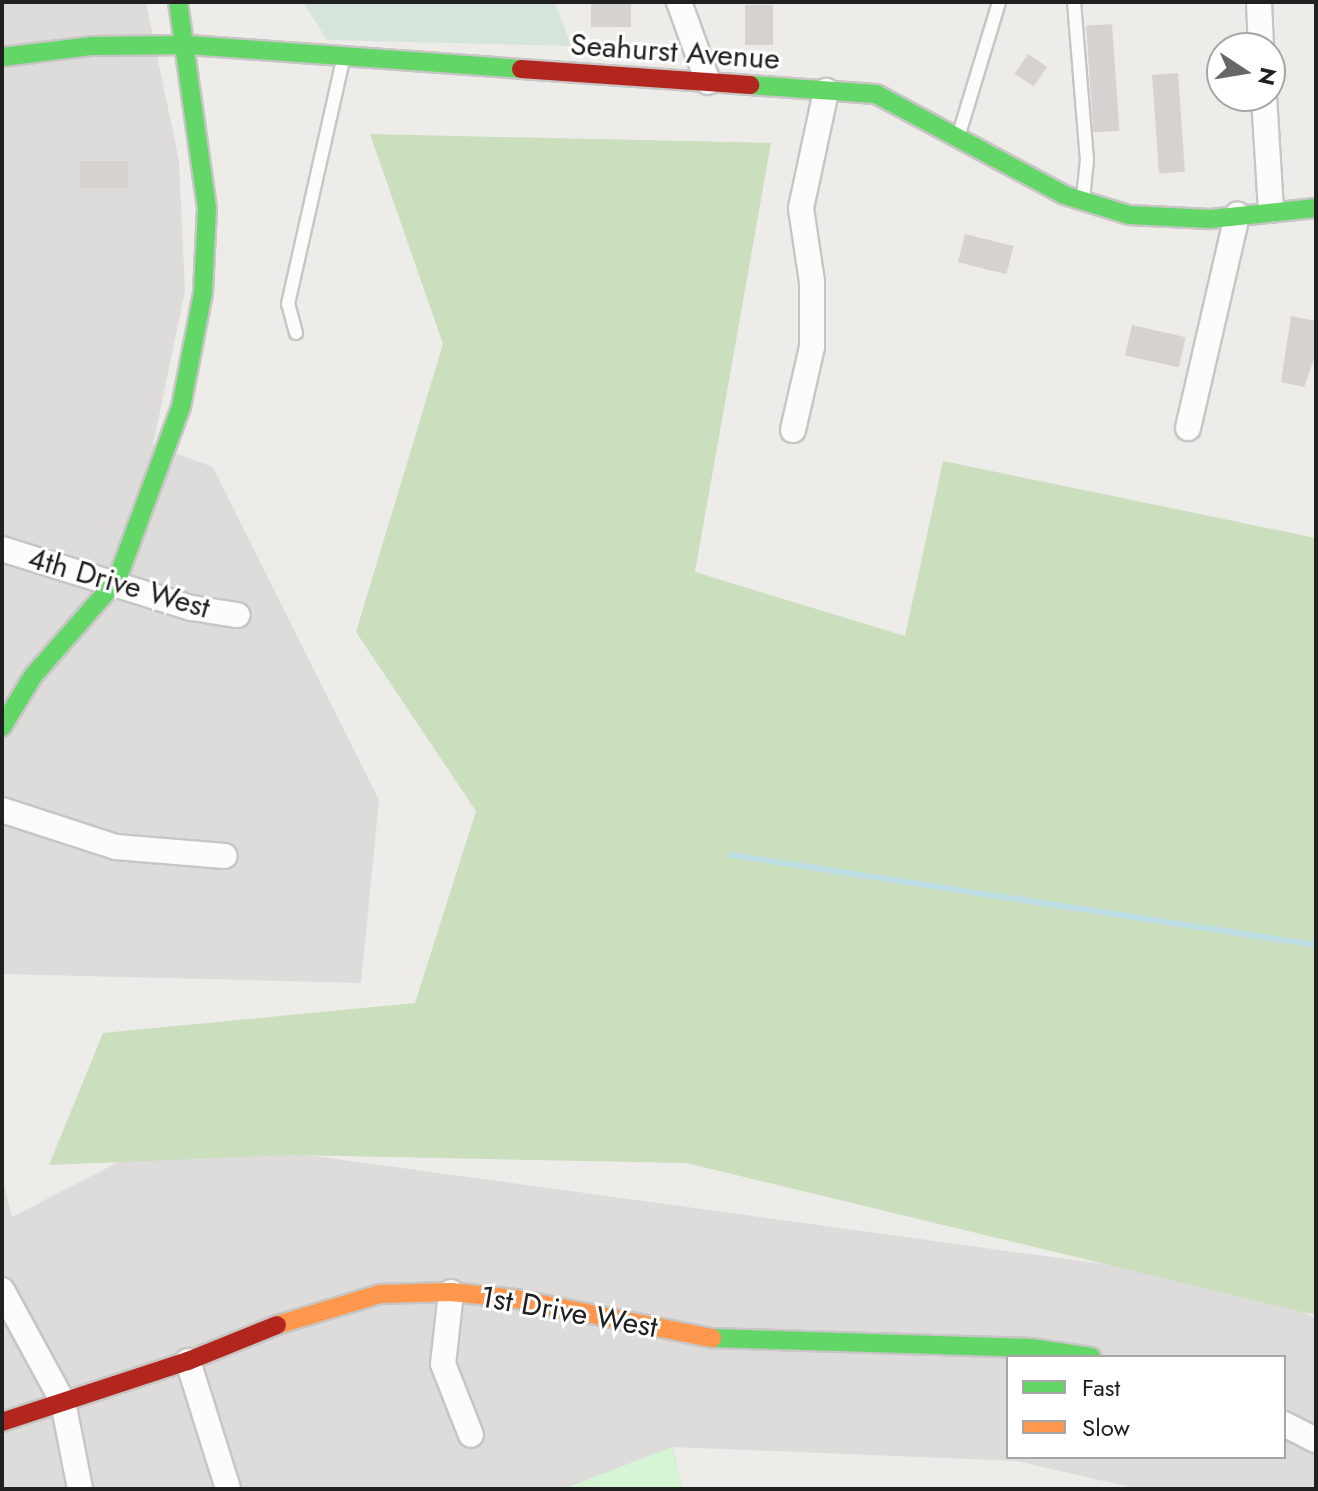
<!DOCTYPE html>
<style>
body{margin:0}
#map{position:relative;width:1318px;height:1491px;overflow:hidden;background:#eeece9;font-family:Jost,sans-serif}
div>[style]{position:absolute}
.residential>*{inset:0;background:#dddcda}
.forest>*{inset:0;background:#cbdebe}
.wetland>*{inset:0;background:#d6e5db}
.park>*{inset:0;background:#d6f5d4}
.stream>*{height:6px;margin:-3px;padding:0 3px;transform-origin:3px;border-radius:3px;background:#bbdde3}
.building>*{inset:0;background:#d5d2d0;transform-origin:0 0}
.roads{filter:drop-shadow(2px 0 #c7c6c5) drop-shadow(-2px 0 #c7c6c5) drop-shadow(0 2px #c7c6c5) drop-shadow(0 -2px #c7c6c5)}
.lane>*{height:12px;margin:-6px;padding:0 6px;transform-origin:6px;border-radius:6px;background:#fcfcfc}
.street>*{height:24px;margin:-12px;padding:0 12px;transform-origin:12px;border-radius:12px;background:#fcfcfc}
.fast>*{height:18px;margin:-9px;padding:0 9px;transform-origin:9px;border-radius:9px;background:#63d668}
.slow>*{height:18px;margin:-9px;padding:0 9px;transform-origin:9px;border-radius:9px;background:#ff974d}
.jam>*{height:18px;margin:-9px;padding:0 9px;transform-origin:9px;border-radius:9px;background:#b3261e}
span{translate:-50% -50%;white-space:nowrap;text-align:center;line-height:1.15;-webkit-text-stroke:6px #fff;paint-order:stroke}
.street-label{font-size:30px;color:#202020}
.frame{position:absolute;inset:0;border:4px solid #202020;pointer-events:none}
.legend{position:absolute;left:1006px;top:1355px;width:280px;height:104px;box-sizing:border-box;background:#fff;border:2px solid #a6a6a6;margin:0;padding:10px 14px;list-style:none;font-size:24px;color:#202020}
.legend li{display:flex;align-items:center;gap:16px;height:40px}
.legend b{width:40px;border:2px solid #a6a6a6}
.north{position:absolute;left:1206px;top:32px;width:80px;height:80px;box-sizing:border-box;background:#fff;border:2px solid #a6a6a6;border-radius:50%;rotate:102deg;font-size:22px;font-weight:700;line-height:32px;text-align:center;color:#202020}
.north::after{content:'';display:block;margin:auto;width:28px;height:36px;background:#686766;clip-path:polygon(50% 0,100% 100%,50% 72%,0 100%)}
</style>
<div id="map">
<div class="residential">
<i style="clip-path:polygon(2px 2px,146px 2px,179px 161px,185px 291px,153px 445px,213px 467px,379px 800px,361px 983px,2px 974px)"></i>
<i style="clip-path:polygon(evenodd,169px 1136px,1256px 1285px,1316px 1319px,1316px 1489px,1138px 1489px,1017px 1461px,673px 1447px,682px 1489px,2px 1489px,2px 1177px,12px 1217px,169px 1136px,1008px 1357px,1284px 1357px,1284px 1457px,1008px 1457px,1008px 1357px)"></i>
</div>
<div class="forest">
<i style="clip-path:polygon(370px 134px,771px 143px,695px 572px,905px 636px,943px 461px,1316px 538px,1316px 1315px,686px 1163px,291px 1155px,49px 1165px,103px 1033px,415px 1003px,476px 811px,356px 632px,443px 344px)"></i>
</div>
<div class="wetland">
<i style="clip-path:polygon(303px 2px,555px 2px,571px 46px,327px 40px)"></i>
</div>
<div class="park">
<i style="clip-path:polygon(672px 1447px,682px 1489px,563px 1489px)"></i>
</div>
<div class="stream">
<i style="left:731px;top:855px;width:592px;rotate:8.75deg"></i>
</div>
<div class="building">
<i style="left:591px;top:2px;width:40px;height:25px"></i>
<i style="left:745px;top:5px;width:28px;height:40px"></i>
<i style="left:1112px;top:24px;width:107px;height:26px;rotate:86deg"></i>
<i style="left:1028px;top:54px;width:23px;height:24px;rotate:34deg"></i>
<i style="left:1178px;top:73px;width:99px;height:26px;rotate:86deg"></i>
<i style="left:80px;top:161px;width:48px;height:27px"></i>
<i style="left:965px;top:234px;width:50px;height:29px;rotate:14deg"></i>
<i style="clip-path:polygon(1291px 316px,1316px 321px,1316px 353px,1304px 387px,1281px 382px)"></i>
<i style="left:1132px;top:325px;width:55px;height:31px;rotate:13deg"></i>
</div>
<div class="roads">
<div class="lane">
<i style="left:1074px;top:2px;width:159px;rotate:85.3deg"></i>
<i style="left:1087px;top:160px;width:38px;rotate:96deg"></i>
<i style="left:959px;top:134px;width:138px;rotate:-73.1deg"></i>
<i style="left:296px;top:333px;width:30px;rotate:-105deg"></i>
<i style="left:288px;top:304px;width:251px;rotate:-77.3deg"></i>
</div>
<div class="street">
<i style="left:679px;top:2px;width:85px;rotate:70.1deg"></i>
<i style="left:1259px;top:2px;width:46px;rotate:87.5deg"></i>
<i style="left:1264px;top:96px;width:114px;rotate:86.5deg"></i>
<i style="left:1188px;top:428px;width:219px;rotate:-77deg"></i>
<i style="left:793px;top:430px;width:85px;rotate:-77.1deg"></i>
<i style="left:812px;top:347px;width:65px;rotate:-90deg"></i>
<i style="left:812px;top:282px;width:75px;rotate:-98.5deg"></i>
<i style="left:801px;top:208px;width:120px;rotate:-77.9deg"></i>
<i style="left:2px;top:549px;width:199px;rotate:17.3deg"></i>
<i style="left:192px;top:608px;width:46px;rotate:8.8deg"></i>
<i style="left:2px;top:810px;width:120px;rotate:18deg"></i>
<i style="left:116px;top:847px;width:109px;rotate:4.7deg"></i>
<i style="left:2px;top:1290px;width:128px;rotate:61.4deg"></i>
<i style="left:63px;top:1402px;width:89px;rotate:78.9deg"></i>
<i style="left:451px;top:1292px;width:72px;rotate:96.3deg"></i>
<i style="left:443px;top:1364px;width:76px;rotate:68.5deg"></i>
<i style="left:188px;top:1361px;width:134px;rotate:72.6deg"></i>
<i style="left:1284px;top:1424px;width:36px;rotate:27deg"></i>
</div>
<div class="fast">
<i style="left:2px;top:57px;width:91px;rotate:-7deg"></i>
<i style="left:92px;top:46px;width:96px;rotate:-0.6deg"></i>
<i style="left:188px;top:45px;width:334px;rotate:4.1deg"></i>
<i style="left:750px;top:85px;width:126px;rotate:4.1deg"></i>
<i style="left:876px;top:94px;width:213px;rotate:28.2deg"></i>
<i style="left:1064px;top:195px;width:68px;rotate:17.1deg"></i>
<i style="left:1129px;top:215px;width:81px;rotate:2.8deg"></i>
<i style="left:1210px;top:219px;width:107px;rotate:-5.9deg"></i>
<i style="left:2px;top:727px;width:60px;rotate:-58.7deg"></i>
<i style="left:33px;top:676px;width:128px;rotate:-48.8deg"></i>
<i style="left:117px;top:580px;width:184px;rotate:-69.7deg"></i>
<i style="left:181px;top:407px;width:116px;rotate:-79.1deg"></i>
<i style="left:203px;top:293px;width:85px;rotate:-87.3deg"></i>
<i style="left:207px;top:208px;width:208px;rotate:-98deg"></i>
<i style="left:712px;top:1338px;width:319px;rotate:1.8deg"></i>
<i style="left:1031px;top:1348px;width:61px;rotate:8.5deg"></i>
</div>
<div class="slow">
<i style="left:277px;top:1325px;width:108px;rotate:-16.8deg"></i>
<i style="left:380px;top:1294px;width:71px;rotate:-1.6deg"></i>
<i style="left:451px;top:1292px;width:65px;rotate:6.1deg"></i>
<i style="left:516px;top:1299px;width:200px;rotate:11.3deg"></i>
</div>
<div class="jam">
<i style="left:521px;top:69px;width:230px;rotate:4deg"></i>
<i style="left:2px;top:1422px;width:196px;rotate:-18.2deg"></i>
<i style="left:188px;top:1361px;width:96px;rotate:-22deg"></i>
</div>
</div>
<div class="street-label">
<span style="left:675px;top:52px;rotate:4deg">Seahurst Avenue</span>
<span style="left:119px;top:583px;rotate:16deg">4th Drive West</span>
<span style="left:569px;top:1312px;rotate:10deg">1st Drive West</span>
</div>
<div class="frame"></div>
<ul class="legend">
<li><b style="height:10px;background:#63d668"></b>Fast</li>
<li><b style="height:10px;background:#ff974d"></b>Slow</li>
</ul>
<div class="north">N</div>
</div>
